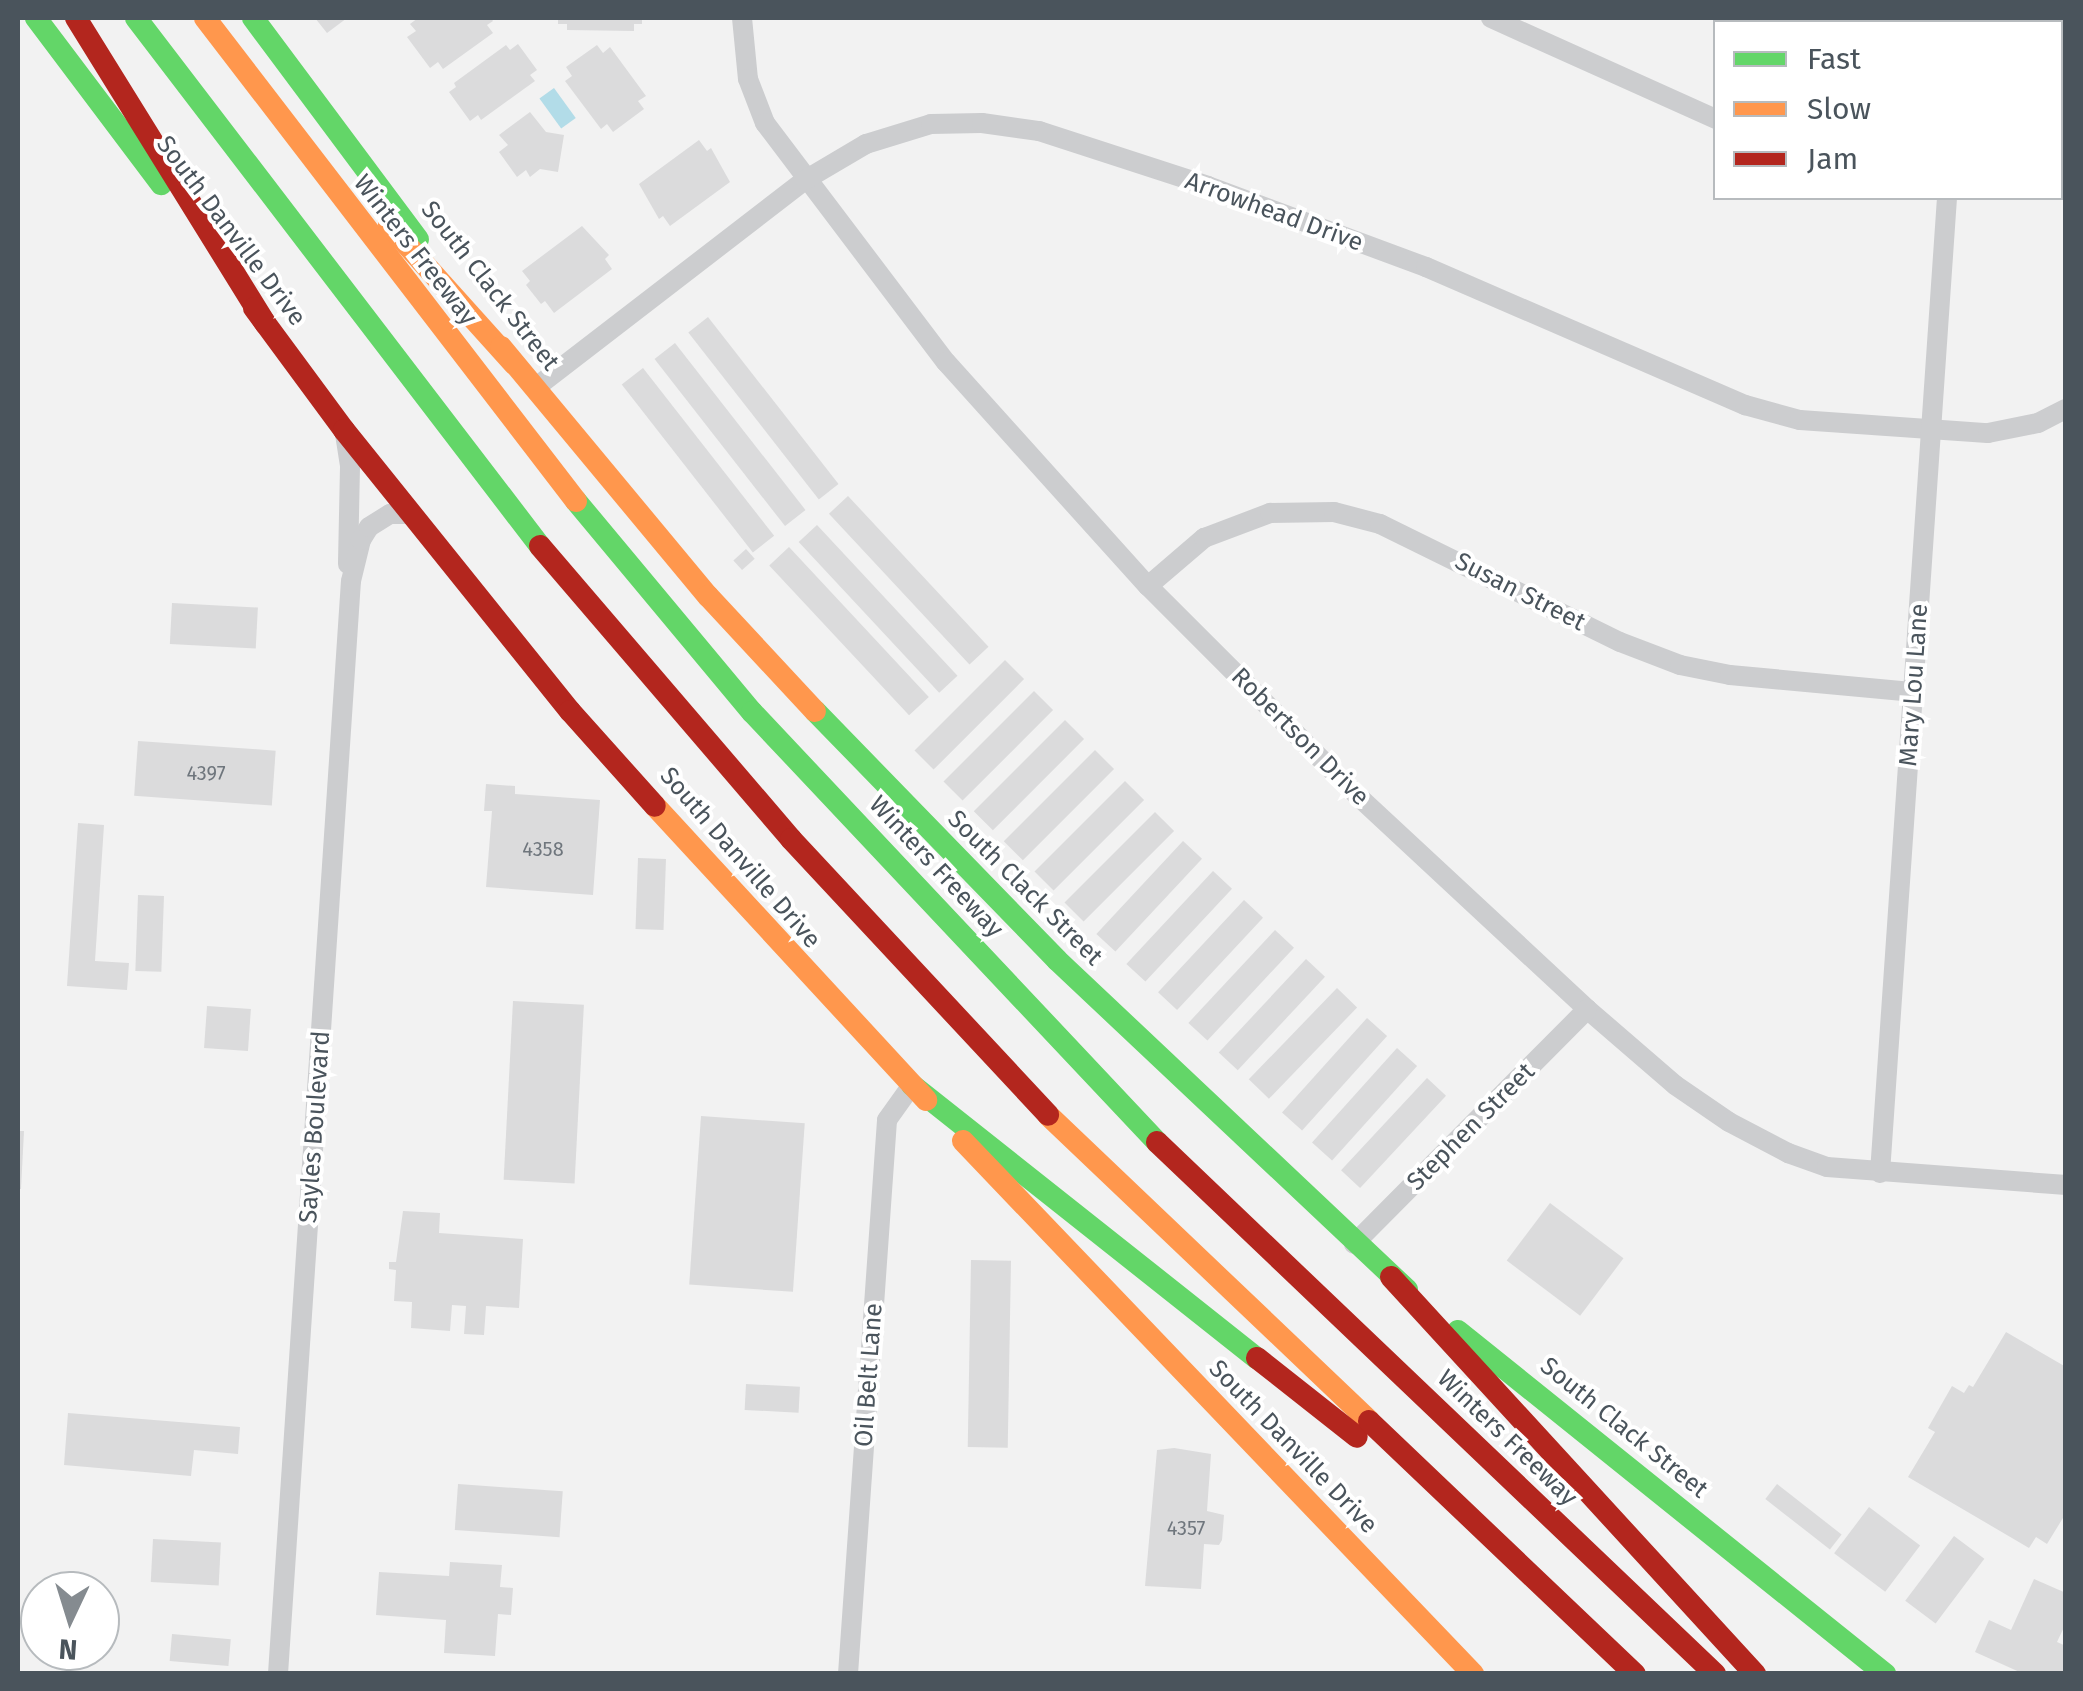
<!DOCTYPE html>
<style>
body{margin:0}
#map{position:relative;width:2083px;height:1691px;overflow:hidden;background:#f2f2f2;font-family:"Fira Sans",sans-serif}
div>[style]{position:absolute}
.water>*{inset:0;background:#b2dce8;transform-origin:0 0}
.building>*{inset:0;background:#dbdbdc;transform-origin:0 0}
.street>*{height:20px;margin:-10px;padding:0 10px;transform-origin:10px;border-radius:10px;background:#cccdcf}
.fast>*{height:22px;margin:-11px;padding:0 11px;transform-origin:11px;border-radius:11px;background:#63d668}
.slow>*{height:22px;margin:-11px;padding:0 11px;transform-origin:11px;border-radius:11px;background:#ff974d}
.jam>*{height:22px;margin:-11px;padding:0 11px;transform-origin:11px;border-radius:11px;background:#b3261e}
span{translate:-50% -50%;white-space:nowrap;text-align:center;line-height:1.15;-webkit-text-stroke:8px #fff;paint-order:stroke}
.number-label{font-size:20px;color:#6f767d}
.number-label span{-webkit-text-stroke-width:0}
.street-label{font-size:25px;color:#4a545c}
.frame{position:absolute;inset:0;border:20px solid #4a545c;pointer-events:none}
.legend{position:absolute;left:1713px;top:20px;width:350px;height:180px;box-sizing:border-box;background:#fff;border:2px solid #b7bbbe;margin:0;padding:12px 18px;list-style:none;font-size:30px;color:#4a545c}
.legend li{display:flex;align-items:center;gap:20px;height:50px}
.legend b{width:50px;border:2px solid #b7bbbe}
.north{position:absolute;left:20px;top:1571px;width:100px;height:100px;box-sizing:border-box;background:#fff;border:2px solid #b7bbbe;border-radius:50%;rotate:184deg;font-size:28px;font-weight:700;line-height:40px;text-align:center;color:#4a545c}
.north::after{content:'';display:block;margin:auto;width:35px;height:45px;background:#858b90;clip-path:polygon(50% 0,100% 100%,50% 72%,0 100%)}
</style>
<div id="map">
<div class="water">
<i style="left:554px;top:88px;width:37px;height:18px;rotate:54deg"></i>
</div>
<div class="building">
<i style="clip-path:polygon(315px 18px,347px 18px,327px 33px)"></i>
<i style="clip-path:polygon(418px 18px,491px 18px,493px 21px,487px 25px,493px 33px,443px 69px,438px 62px,430px 68px,407px 37px,416px 31px,410px 24px)"></i>
<i style="clip-path:polygon(558px 18px,642px 18px,642px 24px,634px 24px,634px 31px,567px 30px,567px 24px,558px 24px)"></i>
<i style="clip-path:polygon(518px 44px,537px 70px,530px 75px,535px 81px,481px 120px,478px 115px,470px 121px,449px 92px,456px 87px,454px 83px,506px 45px,510px 50px)"></i>
<i style="clip-path:polygon(597px 45px,603px 53px,610px 47px,646px 96px,638px 101px,644px 109px,613px 132px,607px 124px,601px 129px,565px 81px,572px 76px,566px 67px)"></i>
<i style="clip-path:polygon(530px 112px,546px 132px,564px 135px,558px 172px,540px 169px,530px 177px,526px 170px,517px 177px,499px 152px,508px 145px,499px 135px)"></i>
<i style="clip-path:polygon(699px 140px,707px 151px,711px 148px,730px 182px,670px 226px,663px 216px,659px 219px,639px 184px)"></i>
<i style="clip-path:polygon(582px 226px,609px 255px,605px 259px,612px 269px,554px 313px,545px 301px,541px 304px,526px 285px,530px 281px,522px 271px)"></i>
<i style="left:708px;top:317px;width:212px;height:25px;rotate:52deg"></i>
<i style="left:675px;top:343px;width:212px;height:26px;rotate:52deg"></i>
<i style="left:643px;top:368px;width:213px;height:27px;rotate:52deg"></i>
<i style="left:848px;top:496px;width:206px;height:26px;rotate:47deg"></i>
<i style="left:817px;top:525px;width:206px;height:25px;rotate:47deg"></i>
<i style="left:789px;top:547px;width:205px;height:27px;rotate:47deg"></i>
<i style="left:746px;top:549px;width:13px;height:17px;rotate:48deg"></i>
<i style="left:172px;top:603px;width:86px;height:41px;rotate:3deg"></i>
<i style="left:1005px;top:660px;width:27px;height:128px;rotate:45deg"></i>
<i style="left:1034px;top:691px;width:27px;height:128px;rotate:45deg"></i>
<i style="left:1065px;top:720px;width:27px;height:129px;rotate:45deg"></i>
<i style="left:138px;top:741px;width:138px;height:55px;rotate:4deg"></i>
<i style="left:1095px;top:750px;width:27px;height:129px;rotate:45deg"></i>
<i style="left:1125px;top:781px;width:27px;height:128px;rotate:45deg"></i>
<i style="clip-path:polygon(486px 784px,515px 786px,515px 794px,600px 800px,593px 895px,486px 887px,492px 811px,484px 811px)"></i>
<i style="left:1155px;top:812px;width:27px;height:128px;rotate:45deg"></i>
<i style="clip-path:polygon(78px 823px,104px 825px,95px 961px,129px 963px,127px 990px,67px 986px)"></i>
<i style="left:1183px;top:841px;width:26px;height:127px;rotate:43deg"></i>
<i style="left:638px;top:858px;width:28px;height:71px;rotate:2deg"></i>
<i style="left:1213px;top:871px;width:26px;height:127px;rotate:43deg"></i>
<i style="left:138px;top:895px;width:26px;height:76px;rotate:2deg"></i>
<i style="left:1244px;top:900px;width:26px;height:126px;rotate:43deg"></i>
<i style="left:1275px;top:930px;width:26px;height:127px;rotate:43deg"></i>
<i style="left:1306px;top:959px;width:26px;height:128px;rotate:43deg"></i>
<i style="left:1337px;top:988px;width:28px;height:127px;rotate:44deg"></i>
<i style="left:513px;top:1001px;width:71px;height:179px;rotate:3deg"></i>
<i style="left:207px;top:1006px;width:44px;height:42px;rotate:4deg"></i>
<i style="left:1367px;top:1018px;width:27px;height:127px;rotate:42deg"></i>
<i style="left:1397px;top:1048px;width:27px;height:127px;rotate:42deg"></i>
<i style="left:1427px;top:1078px;width:26px;height:126px;rotate:43deg"></i>
<i style="left:701px;top:1116px;width:104px;height:169px;rotate:4deg"></i>
<i style="clip-path:polygon(18px 1131px,24px 1131px,21px 1189px,18px 1189px)"></i>
<i style="left:1550px;top:1203px;width:92px;height:72px;rotate:37deg"></i>
<i style="clip-path:polygon(403px 1211px,440px 1213px,439px 1233px,523px 1239px,519px 1308px,486px 1306px,484px 1335px,464px 1334px,466px 1306px,452px 1305px,450px 1331px,411px 1328px,412px 1302px,394px 1301px,396px 1270px,389px 1269px,389px 1262px,396px 1262px)"></i>
<i style="left:971px;top:1260px;width:40px;height:187px;rotate:1deg"></i>
<i style="clip-path:polygon(2006px 1332px,2066px 1367px,2066px 1513px,2047px 1544px,2036px 1537px,2029px 1548px,1908px 1477px,1935px 1432px,1928px 1428px,1952px 1386px,1964px 1393px,1969px 1385px,1973px 1387px)"></i>
<i style="left:746px;top:1384px;width:54px;height:26px;rotate:3deg"></i>
<i style="clip-path:polygon(68px 1413px,240px 1427px,238px 1454px,194px 1450px,191px 1476px,64px 1465px)"></i>
<i style="clip-path:polygon(1174px 1448px,1211px 1454px,1207px 1511px,1224px 1515px,1222px 1540px,1219px 1545px,1204px 1544px,1201px 1589px,1145px 1586px,1157px 1450px)"></i>
<i style="left:458px;top:1484px;width:105px;height:46px;rotate:4deg"></i>
<i style="left:1777px;top:1484px;width:82px;height:19px;rotate:38deg"></i>
<i style="left:1869px;top:1507px;width:64px;height:58px;rotate:37deg"></i>
<i style="left:1954px;top:1536px;width:38px;height:81px;rotate:37deg"></i>
<i style="left:153px;top:1539px;width:68px;height:43px;rotate:3deg"></i>
<i style="clip-path:polygon(450px 1562px,502px 1565px,500px 1587px,513px 1588px,511px 1615px,498px 1614px,495px 1656px,444px 1653px,446px 1620px,376px 1615px,379px 1572px,449px 1576px)"></i>
<i style="clip-path:polygon(2034px 1579px,2066px 1593px,2066px 1623px,2057px 1642px,2066px 1646px,2064px 1674px,2024px 1674px,1975px 1652px,1989px 1620px,2011px 1630px)"></i>
<i style="left:172px;top:1634px;width:59px;height:27px;rotate:5deg"></i>
</div>
<div class="street">
<i style="left:742px;top:18px;width:61px;rotate:84.4deg"></i>
<i style="left:748px;top:79px;width:47px;rotate:68.9deg"></i>
<i style="left:765px;top:123px;width:300px;rotate:52.9deg"></i>
<i style="left:946px;top:362px;width:302px;rotate:48deg"></i>
<i style="left:1148px;top:586px;width:300px;rotate:45deg"></i>
<i style="left:1360px;top:798px;width:310px;rotate:42.9deg"></i>
<i style="left:1587px;top:1009px;width:116px;rotate:40.8deg"></i>
<i style="left:1675px;top:1085px;width:65px;rotate:34.4deg"></i>
<i style="left:1729px;top:1122px;width:67px;rotate:27.7deg"></i>
<i style="left:1788px;top:1153px;width:41px;rotate:19.7deg"></i>
<i style="left:1827px;top:1167px;width:240px;rotate:4.3deg"></i>
<i style="left:1491px;top:18px;width:247px;rotate:24.2deg"></i>
<i style="left:2005px;top:22px;width:4px;rotate:-63deg"></i>
<i style="left:535px;top:388px;width:341px;rotate:-37.6deg"></i>
<i style="left:805px;top:180px;width:71px;rotate:-30.5deg"></i>
<i style="left:866px;top:144px;width:68px;rotate:-17.1deg"></i>
<i style="left:931px;top:124px;width:51px;rotate:-1.1deg"></i>
<i style="left:982px;top:123px;width:58px;rotate:8deg"></i>
<i style="left:1039px;top:131px;width:178px;rotate:18deg"></i>
<i style="left:1208px;top:186px;width:233px;rotate:20.4deg"></i>
<i style="left:1426px;top:267px;width:348px;rotate:23.4deg"></i>
<i style="left:1745px;top:405px;width:57px;rotate:15.3deg"></i>
<i style="left:1800px;top:420px;width:188px;rotate:4deg"></i>
<i style="left:1988px;top:433px;width:51px;rotate:-11.3deg"></i>
<i style="left:2038px;top:423px;width:31px;rotate:-27deg"></i>
<i style="left:345px;top:434px;width:33px;rotate:81deg"></i>
<i style="left:350px;top:467px;width:97px;rotate:91.2deg"></i>
<i style="left:1148px;top:586px;width:74px;rotate:-40.6deg"></i>
<i style="left:1204px;top:538px;width:71px;rotate:-20.7deg"></i>
<i style="left:1270px;top:513px;width:64px;rotate:-0.9deg"></i>
<i style="left:1334px;top:512px;width:48px;rotate:14.6deg"></i>
<i style="left:1380px;top:524px;width:267px;rotate:26.2deg"></i>
<i style="left:1620px;top:642px;width:64px;rotate:21deg"></i>
<i style="left:1680px;top:665px;width:51px;rotate:11.3deg"></i>
<i style="left:1730px;top:675px;width:185px;rotate:5.3deg"></i>
<i style="left:1880px;top:1173px;width:977px;rotate:-86.07deg"></i>
<i style="left:1354px;top:1244px;width:331px;rotate:-45.2deg"></i>
<i style="left:278px;top:1674px;width:1095px;rotate:-86.18deg"></i>
<i style="left:351px;top:581px;width:42px;rotate:-76.3deg"></i>
<i style="left:361px;top:540px;width:15px;rotate:-58deg"></i>
<i style="left:369px;top:527px;width:25px;rotate:-32deg"></i>
<i style="left:390px;top:514px;width:21px"></i>
<i style="left:848px;top:1674px;width:555px;rotate:-85.97deg"></i>
<i style="left:887px;top:1120px;width:43px;rotate:-54.5deg"></i>
</div>
<div class="fast">
<i style="left:36px;top:18px;width:208px;rotate:53deg"></i>
<i style="left:136px;top:18px;width:665px;rotate:52.58deg"></i>
<i style="left:253px;top:18px;width:276px;rotate:53.3deg"></i>
<i style="left:576px;top:501px;width:275px;rotate:50.2deg"></i>
<i style="left:752px;top:712px;width:591px;rotate:46.71deg"></i>
<i style="left:815px;top:711px;width:347px;rotate:45.8deg"></i>
<i style="left:1057px;top:960px;width:481px;rotate:43.3deg"></i>
<i style="left:912px;top:1085px;width:440px;rotate:38.4deg"></i>
<i style="left:1458px;top:1331px;width:548px;rotate:38.77deg"></i>
</div>
<div class="slow">
<i style="left:205px;top:18px;width:609px;rotate:52.47deg"></i>
<i style="left:389px;top:225px;width:187px;rotate:48deg"></i>
<i style="left:501px;top:347px;width:324px;rotate:50.3deg"></i>
<i style="left:708px;top:596px;width:157px;rotate:47.1deg"></i>
<i style="left:655px;top:806px;width:400px;rotate:47.3deg"></i>
<i style="left:1048px;top:1115px;width:443px;rotate:43.6deg"></i>
<i style="left:963px;top:1141px;width:738px;rotate:46.26deg"></i>
</div>
<div class="jam">
<i style="left:76px;top:18px;width:360px;rotate:58.2deg"></i>
<i style="left:254px;top:308px;width:152px;rotate:53.6deg"></i>
<i style="left:344px;top:430px;width:361px;rotate:51.2deg"></i>
<i style="left:570px;top:711px;width:127px;rotate:48.2deg"></i>
<i style="left:540px;top:546px;width:386px;rotate:49.4deg"></i>
<i style="left:791px;top:839px;width:377px;rotate:47deg"></i>
<i style="left:1157px;top:1142px;width:771px;rotate:43.63deg"></i>
<i style="left:1391px;top:1277px;width:539px;rotate:47.48deg"></i>
<i style="left:1257px;top:1358px;width:127px;rotate:38.3deg"></i>
<i style="left:1369px;top:1421px;width:367px;rotate:43.6deg"></i>
</div>
<div class="number-label">
<span style="left:206px;top:773px">4397</span>
<span style="left:543px;top:849px">4358</span>
<span style="left:1186px;top:1528px">4357</span>
</div>
<div class="street-label">
<span style="left:1274px;top:212px;rotate:20deg">Arrowhead Drive</span>
<span style="left:231px;top:231px;rotate:53deg">South Danville Drive</span>
<span style="left:415px;top:250px;rotate:52deg">Winters Freeway</span>
<span style="left:490px;top:286px;rotate:52deg">South Clack Street</span>
<span style="left:1520px;top:592px;rotate:27deg">Susan Street</span>
<span style="left:1914px;top:685px;rotate:-86deg">Mary Lou Lane</span>
<span style="left:1300px;top:737px;rotate:45deg">Robertson Drive</span>
<span style="left:740px;top:858px;rotate:49deg">South Danville Drive</span>
<span style="left:936px;top:867px;rotate:47deg">Winters Freeway</span>
<span style="left:1025px;top:888px;rotate:45deg">South Clack Street</span>
<span style="left:315px;top:1127px;rotate:-86deg">Sayles Boulevard</span>
<span style="left:1471px;top:1127px;rotate:-45deg">Stephen Street</span>
<span style="left:869px;top:1375px;rotate:-86deg">Oil Belt Lane</span>
<span style="left:1624px;top:1428px;rotate:39deg">South Clack Street</span>
<span style="left:1507px;top:1438px;rotate:44deg">Winters Freeway</span>
<span style="left:1293px;top:1447px;rotate:46deg">South Danville Drive</span>
</div>
<div class="frame"></div>
<ul class="legend">
<li><b style="height:12px;background:#63d668"></b>Fast</li>
<li><b style="height:12px;background:#ff974d"></b>Slow</li>
<li><b style="height:12px;background:#b3261e"></b>Jam</li>
</ul>
<div class="north">N</div>
</div>
